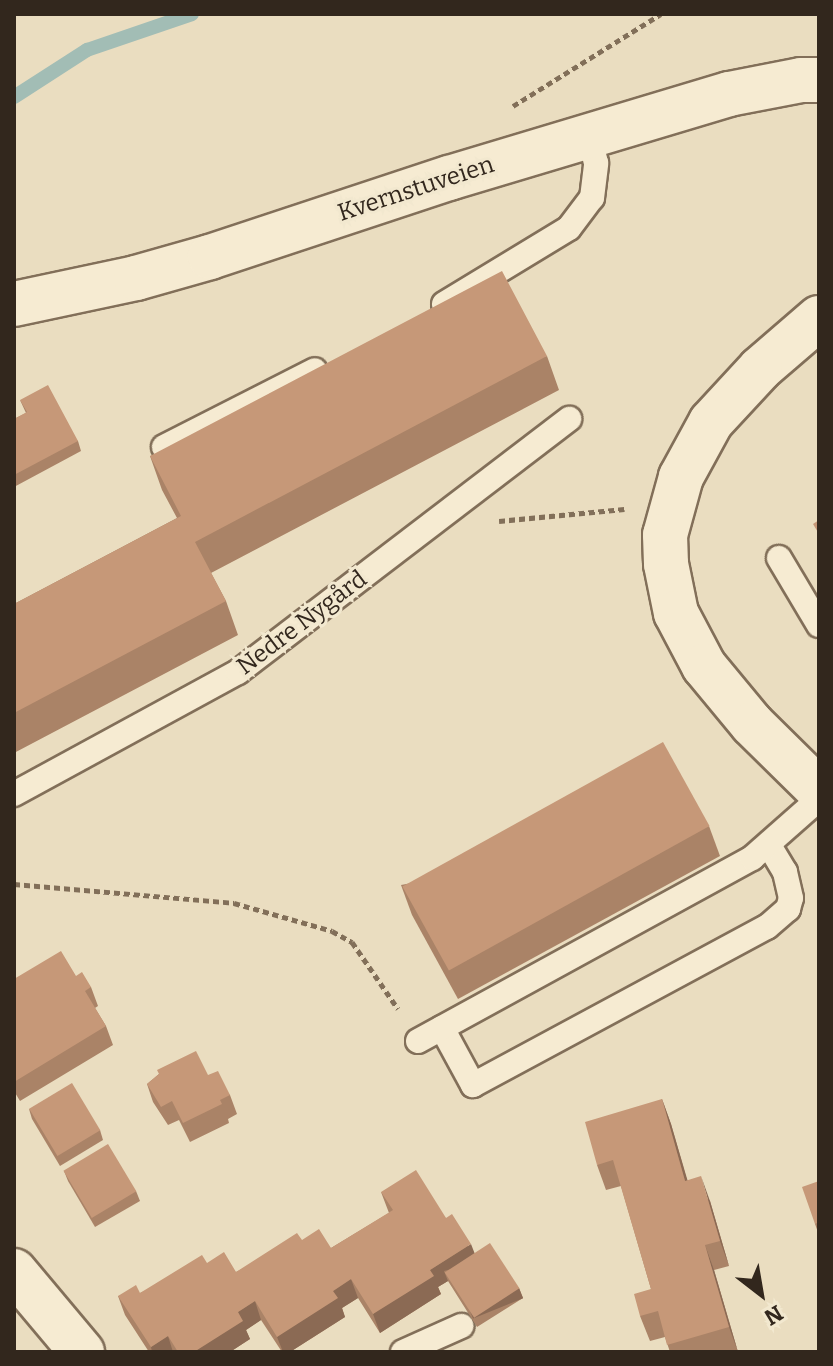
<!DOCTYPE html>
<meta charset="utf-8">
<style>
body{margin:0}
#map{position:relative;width:833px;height:1366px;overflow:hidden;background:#eaddc0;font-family:Bitter,serif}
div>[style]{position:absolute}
.stream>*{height:14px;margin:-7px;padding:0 7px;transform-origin:7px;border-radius:7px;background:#a2bdb5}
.path>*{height:5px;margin-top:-2.5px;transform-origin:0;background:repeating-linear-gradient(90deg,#826f59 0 6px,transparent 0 10px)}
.roads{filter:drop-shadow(2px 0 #826f59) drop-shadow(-2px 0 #826f59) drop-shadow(0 2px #826f59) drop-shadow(0 -2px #826f59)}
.lane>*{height:24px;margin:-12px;padding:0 12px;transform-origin:12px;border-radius:12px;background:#f6ebd2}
.street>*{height:44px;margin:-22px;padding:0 22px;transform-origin:22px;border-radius:22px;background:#f6ebd2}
.wall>*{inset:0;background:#aa8367}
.shaded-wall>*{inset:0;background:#8b6a54;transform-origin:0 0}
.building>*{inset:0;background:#c69878;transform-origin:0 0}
span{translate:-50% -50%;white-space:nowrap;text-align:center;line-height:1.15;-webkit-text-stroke:6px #f2e8cf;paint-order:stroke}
.street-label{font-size:24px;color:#32271d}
.frame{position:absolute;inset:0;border:16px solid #32271d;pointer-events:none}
.north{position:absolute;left:721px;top:1254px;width:80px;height:80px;-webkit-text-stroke:6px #f2e8cf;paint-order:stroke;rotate:149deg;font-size:22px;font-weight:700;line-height:32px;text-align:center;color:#32271d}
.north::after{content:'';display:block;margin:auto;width:28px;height:36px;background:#32271d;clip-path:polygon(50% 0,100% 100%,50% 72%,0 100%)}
</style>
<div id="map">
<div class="stream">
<i style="left:14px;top:97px;width:87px;rotate:-32.8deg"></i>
<i style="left:87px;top:50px;width:111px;rotate:-18.9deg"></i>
</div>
<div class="path">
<i style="left:513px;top:106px;width:174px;rotate:-31.9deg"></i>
<i style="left:499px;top:521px;width:126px;rotate:-5.5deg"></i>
<i style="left:14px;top:884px;width:221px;rotate:4.9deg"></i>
<i style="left:234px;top:903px;width:102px;rotate:15.9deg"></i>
<i style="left:332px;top:931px;width:23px;rotate:29deg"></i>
<i style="left:352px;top:942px;width:81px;rotate:55.5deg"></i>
</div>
<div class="roads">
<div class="lane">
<i style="left:444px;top:304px;width:146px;rotate:-31.3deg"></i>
<i style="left:569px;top:228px;width:38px;rotate:-53deg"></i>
<i style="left:592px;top:198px;width:35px;rotate:-83deg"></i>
<i style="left:596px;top:163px;width:30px;rotate:-104deg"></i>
<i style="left:164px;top:447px;width:169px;rotate:-27deg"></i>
<i style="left:779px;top:558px;width:78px;rotate:59.2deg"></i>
<i style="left:14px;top:794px;width:255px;rotate:-28.6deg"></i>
<i style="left:238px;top:672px;width:417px;rotate:-37.4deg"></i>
<i style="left:442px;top:1028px;width:65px;rotate:61.5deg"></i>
<i style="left:473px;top:1085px;width:334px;rotate:-28.3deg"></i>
<i style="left:767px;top:927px;width:28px;rotate:-41deg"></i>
<i style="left:788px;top:909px;width:11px;rotate:-75deg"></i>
<i style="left:791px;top:898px;width:27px;rotate:-103deg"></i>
<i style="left:785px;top:872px;width:31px;rotate:-121deg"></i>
<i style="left:418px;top:1041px;width:381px;rotate:-28.7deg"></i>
<i style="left:752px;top:858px;width:89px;rotate:-41.4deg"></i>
<i style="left:403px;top:1352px;width:64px;rotate:-24.1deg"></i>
</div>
<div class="street">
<i style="left:14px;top:304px;width:125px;rotate:-12deg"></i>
<i style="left:136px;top:278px;width:77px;rotate:-15.8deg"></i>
<i style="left:210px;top:257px;width:252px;rotate:-18.3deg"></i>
<i style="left:449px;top:178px;width:292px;rotate:-16.7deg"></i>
<i style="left:729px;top:94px;width:73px;rotate:-11deg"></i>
<i style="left:801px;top:80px;width:18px"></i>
<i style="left:819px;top:318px;width:78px;rotate:139.2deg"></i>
<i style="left:760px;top:369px;width:72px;rotate:132.8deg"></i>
<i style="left:711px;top:422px;width:63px;rotate:118.6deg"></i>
<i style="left:681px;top:477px;width:60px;rotate:105.4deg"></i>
<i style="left:665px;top:535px;width:29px;rotate:88deg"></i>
<i style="left:666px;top:564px;width:50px;rotate:78.5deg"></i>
<i style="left:676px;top:613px;width:60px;rotate:62.2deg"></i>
<i style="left:704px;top:666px;width:75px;rotate:50.4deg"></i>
<i style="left:752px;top:724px;width:94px;rotate:44.6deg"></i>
<i style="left:14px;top:1271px;width:106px;rotate:50deg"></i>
</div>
</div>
<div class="wall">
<i style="clip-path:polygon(547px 356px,559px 390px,211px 573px,226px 601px,238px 635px,14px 753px,14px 604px,177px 518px,162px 490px,150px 456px)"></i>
<i style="clip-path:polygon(20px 400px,78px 441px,81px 451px,14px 487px,14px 419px,26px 413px)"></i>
<i style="clip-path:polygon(709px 826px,720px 856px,458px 999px,412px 915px,401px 885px)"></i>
<i style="clip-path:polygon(14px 979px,91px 987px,98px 1006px,95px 1008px,106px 1026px,113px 1045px,20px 1101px,14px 1091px)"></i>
<i style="clip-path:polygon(159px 1074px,208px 1075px,230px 1095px,237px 1114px,228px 1119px,229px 1123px,190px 1142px,179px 1120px,168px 1125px,153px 1102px,147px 1084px)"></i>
<i style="clip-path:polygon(662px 1099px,671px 1124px,687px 1180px,710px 1201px,729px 1266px,714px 1270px,738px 1352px,670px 1352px,665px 1337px,650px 1341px,640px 1316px,651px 1289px,621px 1186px,606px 1190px,597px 1165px)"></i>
<i style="clip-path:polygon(29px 1109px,100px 1130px,103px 1140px,60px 1166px,32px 1119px)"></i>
<i style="clip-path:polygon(64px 1171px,136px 1191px,140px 1201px,95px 1227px,68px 1181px)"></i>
<i style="clip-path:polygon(819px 1181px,819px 1235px,815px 1224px)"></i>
<i style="clip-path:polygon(381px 1192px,446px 1218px,474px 1253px,519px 1288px,523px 1298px,477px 1327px,448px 1281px,438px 1287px,441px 1294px,380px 1333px,358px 1298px,342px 1308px,345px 1317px,290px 1352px,282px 1352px,261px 1320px,246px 1330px,250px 1339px,230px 1352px,149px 1352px,125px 1315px,118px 1296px,140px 1293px,207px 1263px,236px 1272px,302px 1240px,331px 1248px,389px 1213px)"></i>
</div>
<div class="shaded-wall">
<i style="clip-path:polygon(662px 1099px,671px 1124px,695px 1206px,685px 1181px)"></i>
<i style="clip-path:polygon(701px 1176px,710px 1201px,729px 1266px,720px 1241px)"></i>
<i style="clip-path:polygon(471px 1244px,478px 1262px,444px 1271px,448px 1281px,438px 1287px,441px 1294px,380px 1333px,373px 1314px,430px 1270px)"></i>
<i style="clip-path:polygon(705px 1245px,714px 1270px,738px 1352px,729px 1327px)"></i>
<i style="clip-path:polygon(351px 1279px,358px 1298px,342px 1308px,345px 1317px,290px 1352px,283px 1352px,277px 1337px,333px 1291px)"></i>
<i style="left:519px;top:1288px;width:11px;height:54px;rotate:68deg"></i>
<i style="clip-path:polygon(255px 1301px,261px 1320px,246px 1330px,250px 1339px,230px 1352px,194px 1352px,238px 1312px)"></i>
<i style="clip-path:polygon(168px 1336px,173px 1352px,152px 1352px,151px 1347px)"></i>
</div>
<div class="building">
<i style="clip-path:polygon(502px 271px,547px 356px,195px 542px,226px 601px,14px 713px,14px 604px,181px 516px,150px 456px)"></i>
<i style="clip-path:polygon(48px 385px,78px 441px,14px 475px,14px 419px,27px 412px,20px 400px)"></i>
<i style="clip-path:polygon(819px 520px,819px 534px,813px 524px)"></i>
<i style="left:663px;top:742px;width:96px;height:298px;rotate:61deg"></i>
<i style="clip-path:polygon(61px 951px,76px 976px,82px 972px,91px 987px,85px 991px,106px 1026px,14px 1082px,14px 979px)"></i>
<i style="clip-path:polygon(196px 1051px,208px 1075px,218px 1071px,230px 1095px,220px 1100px,222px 1104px,183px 1123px,172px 1101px,161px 1107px,147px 1084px,159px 1074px,157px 1070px)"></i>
<i style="left:72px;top:1083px;width:55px;height:50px;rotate:59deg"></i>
<i style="clip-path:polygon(662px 1099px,685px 1181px,701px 1176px,720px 1241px,705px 1245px,729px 1327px,667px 1345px,658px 1311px,640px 1316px,634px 1294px,651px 1289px,613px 1160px,597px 1165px,585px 1122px)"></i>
<i style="left:108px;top:1144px;width:55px;height:52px;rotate:59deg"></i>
<i style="clip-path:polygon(416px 1170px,446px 1218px,452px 1214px,471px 1244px,430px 1270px,434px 1276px,373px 1314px,351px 1279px,333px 1291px,338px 1298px,277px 1337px,255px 1301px,238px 1312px,243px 1321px,194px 1352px,178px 1352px,168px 1336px,151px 1347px,118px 1296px,136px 1285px,140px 1293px,202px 1255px,207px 1263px,224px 1252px,236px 1272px,297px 1233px,302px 1240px,319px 1229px,331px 1248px,393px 1210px,381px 1192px)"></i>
<i style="clip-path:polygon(819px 1181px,819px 1222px,815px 1224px,802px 1187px)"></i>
<i style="left:490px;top:1243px;width:54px;height:54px;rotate:57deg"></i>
</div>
<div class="street-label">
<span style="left:416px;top:189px;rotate:-18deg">Kvernstuveien</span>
<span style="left:302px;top:623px;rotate:-37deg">Nedre Nygård</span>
</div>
<div class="frame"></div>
<div class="north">N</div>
</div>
